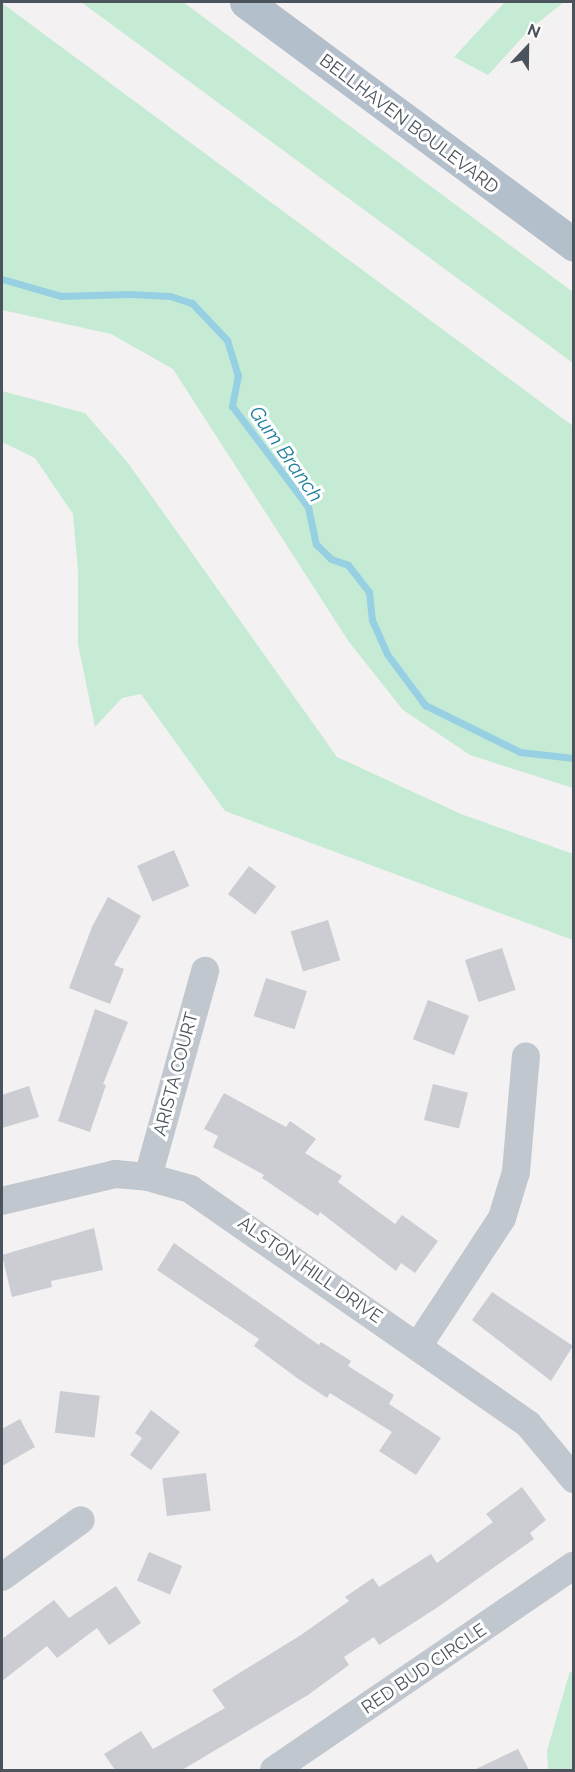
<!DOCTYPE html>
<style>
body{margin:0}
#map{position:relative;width:575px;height:1772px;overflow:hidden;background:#f3f1f1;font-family:Raleway,sans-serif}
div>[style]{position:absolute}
.green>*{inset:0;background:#c5ebd5}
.stream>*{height:7px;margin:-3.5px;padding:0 3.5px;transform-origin:3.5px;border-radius:3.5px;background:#97d0e3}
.building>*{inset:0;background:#cbcdd3;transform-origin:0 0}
.minor>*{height:28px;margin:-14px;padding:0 14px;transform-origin:14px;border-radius:14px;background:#c1c7ce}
.major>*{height:33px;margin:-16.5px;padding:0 16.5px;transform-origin:16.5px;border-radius:16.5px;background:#b4bfcc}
span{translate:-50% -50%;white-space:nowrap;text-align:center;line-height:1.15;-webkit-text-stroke:6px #fff;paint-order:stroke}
.street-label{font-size:18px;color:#4b535c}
.water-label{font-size:20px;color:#1c7d9d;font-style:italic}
.frame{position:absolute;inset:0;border:3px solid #4b535c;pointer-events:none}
.north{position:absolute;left:497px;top:18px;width:60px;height:60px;-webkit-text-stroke:4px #fff;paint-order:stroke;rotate:22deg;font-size:16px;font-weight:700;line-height:24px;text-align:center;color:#4b535c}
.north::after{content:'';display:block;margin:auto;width:21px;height:27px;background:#4b535c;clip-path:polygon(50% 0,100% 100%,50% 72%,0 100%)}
</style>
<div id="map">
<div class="green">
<i style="clip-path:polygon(81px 2px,183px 2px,573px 292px,573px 363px)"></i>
<i style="clip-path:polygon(505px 2px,564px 2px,530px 29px,488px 75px,454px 57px)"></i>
<i style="clip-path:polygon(2px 3px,573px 426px,573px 788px,470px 755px,403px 710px,349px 642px,173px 369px,111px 334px,2px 310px)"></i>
<i style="clip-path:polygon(2px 391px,85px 413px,128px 463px,337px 757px,461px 814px,573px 854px,573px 940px,225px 811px,141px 694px,122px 698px,95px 727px,78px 644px,78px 571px,73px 514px,35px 458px,2px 442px)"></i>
<i style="clip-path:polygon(570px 1671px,574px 1674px,573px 1770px,548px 1770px,547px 1751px)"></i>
</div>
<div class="stream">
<i style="left:2px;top:279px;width:61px;rotate:16.1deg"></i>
<i style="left:61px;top:296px;width:68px;rotate:-1.7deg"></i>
<i style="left:129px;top:294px;width:41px;rotate:2.8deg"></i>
<i style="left:170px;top:296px;width:23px;rotate:18deg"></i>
<i style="left:192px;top:303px;width:51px;rotate:46.6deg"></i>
<i style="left:227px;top:340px;width:37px;rotate:73deg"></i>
<i style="left:238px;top:375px;width:32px;rotate:101deg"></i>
<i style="left:232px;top:406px;width:126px;rotate:53deg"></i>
<i style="left:308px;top:507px;width:38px;rotate:78deg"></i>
<i style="left:316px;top:544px;width:21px;rotate:45deg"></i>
<i style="left:331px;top:559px;width:18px;rotate:19deg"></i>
<i style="left:348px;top:565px;width:34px;rotate:52deg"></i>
<i style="left:369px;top:592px;width:28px;rotate:84deg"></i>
<i style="left:372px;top:620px;width:37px;rotate:66deg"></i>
<i style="left:387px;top:654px;width:64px;rotate:53.3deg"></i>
<i style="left:425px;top:705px;width:106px;rotate:26.3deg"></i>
<i style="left:520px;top:752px;width:54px;rotate:6.3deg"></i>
</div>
<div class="building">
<i style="left:174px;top:850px;width:39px;height:40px;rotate:67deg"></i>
<i style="left:249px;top:866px;width:34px;height:35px;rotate:37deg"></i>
<i style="clip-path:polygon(108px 897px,141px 916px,114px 965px,124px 969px,110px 1004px,69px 988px,92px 927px)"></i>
<i style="left:328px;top:920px;width:42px;height:39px;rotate:73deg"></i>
<i style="left:502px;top:948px;width:44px;height:39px;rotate:72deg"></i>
<i style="left:266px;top:978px;width:43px;height:40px;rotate:18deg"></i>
<i style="left:428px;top:1000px;width:44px;height:42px;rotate:21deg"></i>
<i style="clip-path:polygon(95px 1009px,128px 1022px,103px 1084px,106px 1085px,90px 1132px,58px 1121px)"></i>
<i style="left:433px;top:1084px;width:36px;height:37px;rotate:14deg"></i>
<i style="clip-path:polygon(29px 1086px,39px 1117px,2px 1128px,2px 1095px)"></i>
<i style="clip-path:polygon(224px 1093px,286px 1127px,290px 1121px,316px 1139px,305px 1153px,342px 1176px,338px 1182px,395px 1224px,402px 1215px,438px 1241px,415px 1273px,401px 1263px,396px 1271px,320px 1212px,318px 1216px,262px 1178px,264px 1175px,213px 1147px,218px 1136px,204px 1129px)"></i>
<i style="clip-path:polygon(94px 1228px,103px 1270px,51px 1281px,52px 1287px,12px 1297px,2px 1255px)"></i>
<i style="clip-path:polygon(174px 1243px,319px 1345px,321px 1342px,351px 1361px,348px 1366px,394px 1395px,389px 1404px,441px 1438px,416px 1475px,379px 1451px,392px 1432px,330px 1393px,327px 1398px,297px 1378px,254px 1346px,259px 1339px,157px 1270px)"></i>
<i style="clip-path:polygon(492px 1292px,573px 1346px,551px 1381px,472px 1320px)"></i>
<i style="left:60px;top:1391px;width:40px;height:42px;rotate:7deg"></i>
<i style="clip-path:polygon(151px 1410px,180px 1432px,151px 1470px,130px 1455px,142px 1438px,135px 1433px)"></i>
<i style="clip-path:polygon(20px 1419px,35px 1447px,2px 1466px,2px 1429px)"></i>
<i style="left:206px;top:1473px;width:38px;height:44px;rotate:83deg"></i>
<i style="clip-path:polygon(522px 1487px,546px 1520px,530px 1533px,534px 1539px,438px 1607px,379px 1645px,374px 1637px,344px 1657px,349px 1665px,308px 1695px,182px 1770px,115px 1770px,104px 1754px,141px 1731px,153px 1749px,225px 1708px,212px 1690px,301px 1635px,349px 1601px,345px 1597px,373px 1578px,379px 1587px,431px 1554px,437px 1563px,493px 1522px,486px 1514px)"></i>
<i style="left:149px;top:1552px;width:36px;height:31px;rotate:23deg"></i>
<i style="clip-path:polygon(116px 1586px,141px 1623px,109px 1645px,97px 1628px,57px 1658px,47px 1646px,2px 1681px,2px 1639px,54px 1600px,69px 1618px)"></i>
<i style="clip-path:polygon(518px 1749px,529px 1770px,474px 1770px)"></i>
</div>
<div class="minor">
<i style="left:148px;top:1177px;width:214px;rotate:-74.5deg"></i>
<i style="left:2px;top:1201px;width:116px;rotate:-13.4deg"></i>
<i style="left:115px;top:1174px;width:33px;rotate:5deg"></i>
<i style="left:148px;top:1177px;width:44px;rotate:15.9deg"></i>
<i style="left:190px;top:1189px;width:412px;rotate:34.8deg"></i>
<i style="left:528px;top:1424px;width:72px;rotate:50.1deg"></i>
<i style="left:418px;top:1346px;width:153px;rotate:-56.7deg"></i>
<i style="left:502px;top:1218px;width:48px;rotate:-73.1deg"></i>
<i style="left:516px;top:1172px;width:116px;rotate:-85.1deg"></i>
<i style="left:2px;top:1577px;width:97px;rotate:-35.8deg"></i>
<i style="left:274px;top:1770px;width:363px;rotate:-34.3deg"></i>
</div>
<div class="major">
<i style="left:246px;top:2px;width:408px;rotate:36.5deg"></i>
</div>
<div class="street-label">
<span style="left:409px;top:124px;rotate:37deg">BELLHAVEN BOULEVARD</span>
<span style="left:176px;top:1074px;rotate:-75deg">ARISTA COURT</span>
<span style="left:310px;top:1270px;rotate:35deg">ALSTON HILL DRIVE</span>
<span style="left:424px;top:1669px;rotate:-34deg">RED BUD CIRCLE</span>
</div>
<div class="water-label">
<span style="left:286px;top:454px;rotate:55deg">Gum Branch</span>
</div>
<div class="frame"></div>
<div class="north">N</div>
</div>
